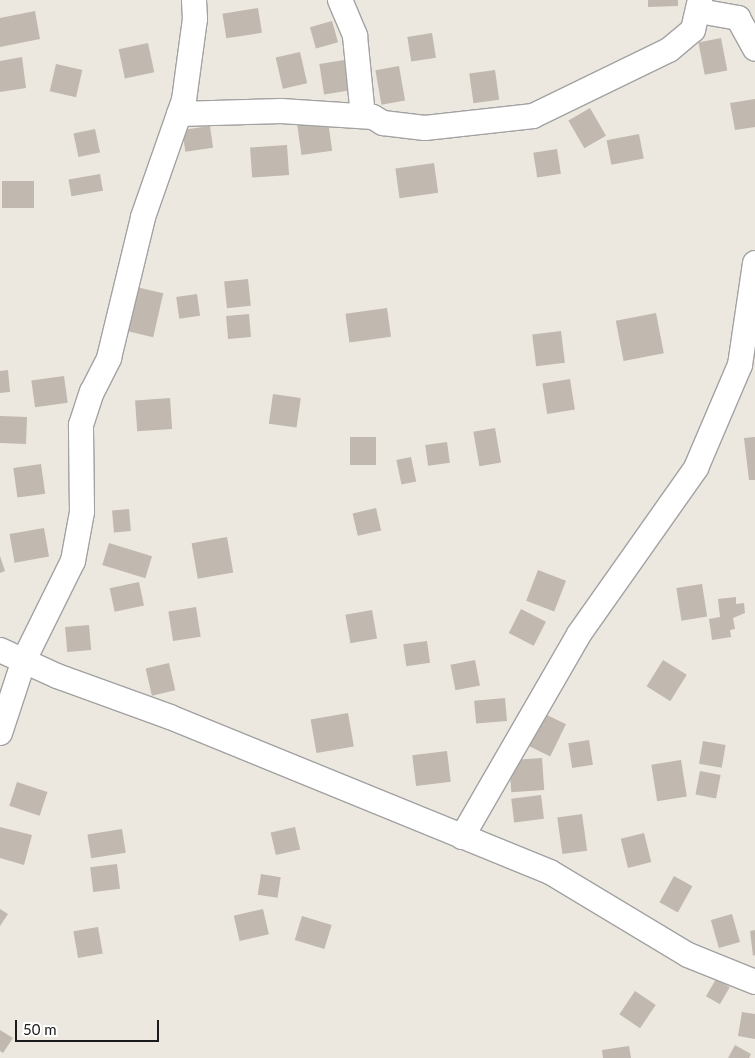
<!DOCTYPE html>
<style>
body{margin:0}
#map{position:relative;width:755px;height:1058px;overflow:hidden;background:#ece8e0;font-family:Lato,sans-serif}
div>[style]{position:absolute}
.building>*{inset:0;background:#c1b8b0;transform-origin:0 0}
.roads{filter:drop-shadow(1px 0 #a2a2a2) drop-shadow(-1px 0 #a2a2a2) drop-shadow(0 1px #a2a2a2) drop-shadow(0 -1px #a2a2a2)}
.minor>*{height:24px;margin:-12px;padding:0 12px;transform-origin:12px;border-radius:12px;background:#fff}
span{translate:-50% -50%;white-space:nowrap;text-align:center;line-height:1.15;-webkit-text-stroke:4.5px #fff;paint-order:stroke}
.scale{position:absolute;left:15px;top:1020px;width:144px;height:22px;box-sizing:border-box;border:2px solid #1b1b1b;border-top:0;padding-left:6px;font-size:15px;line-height:18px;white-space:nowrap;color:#1b1b1b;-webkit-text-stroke:4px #fff;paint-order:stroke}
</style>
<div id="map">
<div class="building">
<i style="clip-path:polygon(648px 0,678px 0,678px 6px,648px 7px)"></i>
<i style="left:258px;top:8px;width:25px;height:36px;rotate:81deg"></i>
<i style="clip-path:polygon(35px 11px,40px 39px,0 47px,0 18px)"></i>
<i style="left:332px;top:21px;width:22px;height:23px;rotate:74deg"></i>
<i style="left:432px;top:33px;width:25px;height:25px;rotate:81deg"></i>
<i style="left:721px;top:38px;width:33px;height:23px;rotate:79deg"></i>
<i style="left:148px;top:43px;width:30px;height:30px;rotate:78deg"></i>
<i style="left:300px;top:52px;width:32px;height:25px;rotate:77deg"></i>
<i style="clip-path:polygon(22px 57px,26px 88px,0 92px,0 61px)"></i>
<i style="left:344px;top:60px;width:31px;height:25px;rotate:81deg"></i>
<i style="left:56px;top:64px;width:27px;height:28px;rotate:13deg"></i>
<i style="left:399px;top:66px;width:35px;height:24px;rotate:80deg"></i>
<i style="left:495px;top:70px;width:30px;height:26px;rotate:82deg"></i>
<i style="clip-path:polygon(755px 99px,755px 127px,735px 130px,730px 103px)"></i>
<i style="left:590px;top:108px;width:32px;height:25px;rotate:60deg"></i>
<i style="left:328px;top:121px;width:30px;height:31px;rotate:82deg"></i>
<i style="left:210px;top:126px;width:22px;height:28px;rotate:82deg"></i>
<i style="left:95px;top:129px;width:24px;height:22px;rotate:78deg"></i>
<i style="left:639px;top:134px;width:25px;height:33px;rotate:79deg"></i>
<i style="left:287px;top:145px;width:30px;height:37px;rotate:86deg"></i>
<i style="left:557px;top:149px;width:25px;height:24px;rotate:81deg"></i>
<i style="left:434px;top:163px;width:30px;height:39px;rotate:82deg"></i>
<i style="left:100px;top:174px;width:17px;height:32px;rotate:80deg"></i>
<i style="left:2px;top:181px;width:32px;height:27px"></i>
<i style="left:248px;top:279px;width:27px;height:24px;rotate:84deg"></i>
<i style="left:136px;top:287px;width:28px;height:45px;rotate:13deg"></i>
<i style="left:197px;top:294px;width:22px;height:21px;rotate:82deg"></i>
<i style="left:387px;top:308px;width:29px;height:42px;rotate:82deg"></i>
<i style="left:656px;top:313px;width:41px;height:41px;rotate:79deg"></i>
<i style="left:249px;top:314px;width:23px;height:23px;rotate:85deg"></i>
<i style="left:561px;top:331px;width:32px;height:29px;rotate:83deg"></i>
<i style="clip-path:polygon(8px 370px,10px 392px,0 393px,0 371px)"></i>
<i style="left:64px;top:376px;width:27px;height:33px;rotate:82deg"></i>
<i style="left:570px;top:379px;width:31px;height:28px;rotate:81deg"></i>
<i style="left:273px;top:394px;width:28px;height:30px;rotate:8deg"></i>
<i style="left:170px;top:398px;width:31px;height:35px;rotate:86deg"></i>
<i style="left:0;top:416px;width:27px;height:27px;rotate:2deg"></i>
<i style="left:495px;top:428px;width:35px;height:22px;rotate:80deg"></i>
<i style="left:350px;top:437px;width:26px;height:28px"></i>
<i style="clip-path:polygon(755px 437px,755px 480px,749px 480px,744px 438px)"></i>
<i style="left:447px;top:442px;width:21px;height:22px;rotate:82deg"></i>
<i style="left:411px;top:457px;width:25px;height:15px;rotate:78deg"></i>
<i style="left:41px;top:464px;width:30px;height:28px;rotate:82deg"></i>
<i style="left:376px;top:508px;width:23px;height:24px;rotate:77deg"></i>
<i style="left:129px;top:509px;width:22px;height:17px;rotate:85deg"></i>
<i style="left:44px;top:528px;width:29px;height:35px;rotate:80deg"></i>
<i style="left:227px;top:537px;width:36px;height:36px;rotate:80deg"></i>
<i style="left:109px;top:543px;width:45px;height:23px;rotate:17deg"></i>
<i style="clip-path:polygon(0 556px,5px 571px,0 573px)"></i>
<i style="left:538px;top:570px;width:30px;height:33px;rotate:21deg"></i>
<i style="left:139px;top:582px;width:24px;height:30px;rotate:78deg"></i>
<i style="left:702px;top:584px;width:33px;height:26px;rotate:81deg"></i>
<i style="clip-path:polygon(736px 597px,736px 604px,744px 603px,745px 613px,733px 618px,735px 629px,730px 630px,731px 637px,712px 640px,709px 619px,720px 617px,718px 599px)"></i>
<i style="left:196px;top:607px;width:30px;height:28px;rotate:81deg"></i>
<i style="left:521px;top:609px;width:28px;height:27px;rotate:27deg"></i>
<i style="left:372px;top:610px;width:29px;height:27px;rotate:80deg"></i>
<i style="left:89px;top:625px;width:25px;height:24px;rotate:85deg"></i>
<i style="left:427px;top:641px;width:22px;height:24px;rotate:82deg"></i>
<i style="left:475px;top:660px;width:26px;height:25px;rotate:79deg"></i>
<i style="left:663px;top:660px;width:28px;height:31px;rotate:32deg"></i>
<i style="left:169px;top:663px;width:28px;height:24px;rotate:77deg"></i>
<i style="left:505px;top:698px;width:23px;height:31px;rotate:85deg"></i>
<i style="left:539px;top:711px;width:30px;height:36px;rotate:26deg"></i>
<i style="left:348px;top:713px;width:34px;height:38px;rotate:80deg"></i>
<i style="left:589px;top:740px;width:25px;height:21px;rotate:81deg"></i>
<i style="left:703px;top:741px;width:23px;height:23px;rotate:10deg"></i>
<i style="left:447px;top:751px;width:31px;height:35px;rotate:83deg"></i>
<i style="left:542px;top:758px;width:32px;height:33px;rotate:86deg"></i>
<i style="left:681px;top:760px;width:37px;height:30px;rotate:81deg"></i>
<i style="left:700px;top:771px;width:21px;height:24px;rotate:11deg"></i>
<i style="left:17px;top:782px;width:32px;height:25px;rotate:18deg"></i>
<i style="left:541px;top:795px;width:24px;height:30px;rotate:83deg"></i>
<i style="left:582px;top:814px;width:37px;height:25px;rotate:82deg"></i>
<i style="clip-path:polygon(0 827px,32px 835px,24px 865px,0 858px)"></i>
<i style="left:295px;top:827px;width:23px;height:25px;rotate:77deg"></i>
<i style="left:122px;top:829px;width:24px;height:35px;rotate:81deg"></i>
<i style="left:644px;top:833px;width:30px;height:24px;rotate:76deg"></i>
<i style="left:117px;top:864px;width:25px;height:27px;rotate:83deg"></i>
<i style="left:261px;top:874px;width:20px;height:21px;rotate:9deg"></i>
<i style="left:674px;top:876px;width:21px;height:30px;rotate:29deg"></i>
<i style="clip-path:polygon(0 909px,8px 914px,0 926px)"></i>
<i style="left:263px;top:909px;width:26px;height:30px;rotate:77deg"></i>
<i style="left:732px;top:914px;width:29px;height:22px;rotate:74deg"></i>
<i style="left:302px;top:916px;width:31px;height:25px;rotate:17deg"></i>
<i style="left:98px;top:927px;width:27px;height:25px;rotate:80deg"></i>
<i style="clip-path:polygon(755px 930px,755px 955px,753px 956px,750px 931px)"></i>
<i style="left:716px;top:979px;width:16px;height:20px;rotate:30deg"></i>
<i style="left:635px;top:991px;width:25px;height:28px;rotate:34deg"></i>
<i style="clip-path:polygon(742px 1012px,755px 1014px,755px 1039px,738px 1036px)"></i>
<i style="clip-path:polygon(0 1030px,13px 1038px,3px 1053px,0 1051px)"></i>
<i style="clip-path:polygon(735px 1045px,751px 1054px,749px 1058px,728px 1058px)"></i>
<i style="clip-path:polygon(629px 1046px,631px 1058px,603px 1058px,602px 1050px)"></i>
</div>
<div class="roads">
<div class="minor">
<i style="left:340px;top:0;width:39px;rotate:67deg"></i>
<i style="left:355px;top:36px;width:80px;rotate:84.3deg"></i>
<i style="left:699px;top:11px;width:40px;rotate:10deg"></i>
<i style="left:738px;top:18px;width:35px;rotate:61deg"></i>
<i style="left:179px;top:114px;width:102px;rotate:-1.7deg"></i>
<i style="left:281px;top:111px;width:92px;rotate:3.7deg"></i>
<i style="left:373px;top:117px;width:12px;rotate:31deg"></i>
<i style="left:383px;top:123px;width:42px;rotate:6.8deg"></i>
<i style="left:425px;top:128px;width:109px;rotate:-6.3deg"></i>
<i style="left:533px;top:116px;width:151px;rotate:-25.9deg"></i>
<i style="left:669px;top:50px;width:31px;rotate:-40deg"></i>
<i style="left:693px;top:30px;width:31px;rotate:-77deg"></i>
<i style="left:0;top:650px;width:63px;rotate:24.5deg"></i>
<i style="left:57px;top:676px;width:120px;rotate:19.9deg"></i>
<i style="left:170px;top:717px;width:410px;rotate:22.2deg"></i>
<i style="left:550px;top:872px;width:161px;rotate:31deg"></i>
<i style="left:688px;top:955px;width:72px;rotate:21.9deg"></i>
<i style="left:0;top:733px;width:77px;rotate:-71.8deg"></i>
<i style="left:24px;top:660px;width:110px;rotate:-63.7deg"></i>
<i style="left:73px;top:561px;width:50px;rotate:-79.6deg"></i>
<i style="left:82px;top:512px;width:87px;rotate:-90.7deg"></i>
<i style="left:81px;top:425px;width:35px;rotate:-72deg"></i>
<i style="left:92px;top:392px;width:38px;rotate:-63deg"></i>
<i style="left:109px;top:358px;width:145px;rotate:-76.4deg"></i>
<i style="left:143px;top:217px;width:124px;rotate:-70.7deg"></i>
<i style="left:184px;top:100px;width:82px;rotate:-82.3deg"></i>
<i style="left:195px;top:19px;width:19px;rotate:-93deg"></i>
<i style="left:462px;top:837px;width:234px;rotate:-60deg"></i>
<i style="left:579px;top:634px;width:203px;rotate:-54.8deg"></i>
<i style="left:696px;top:468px;width:112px;rotate:-66.9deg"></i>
<i style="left:740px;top:365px;width:103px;rotate:-81.6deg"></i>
</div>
</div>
<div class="scale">50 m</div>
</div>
